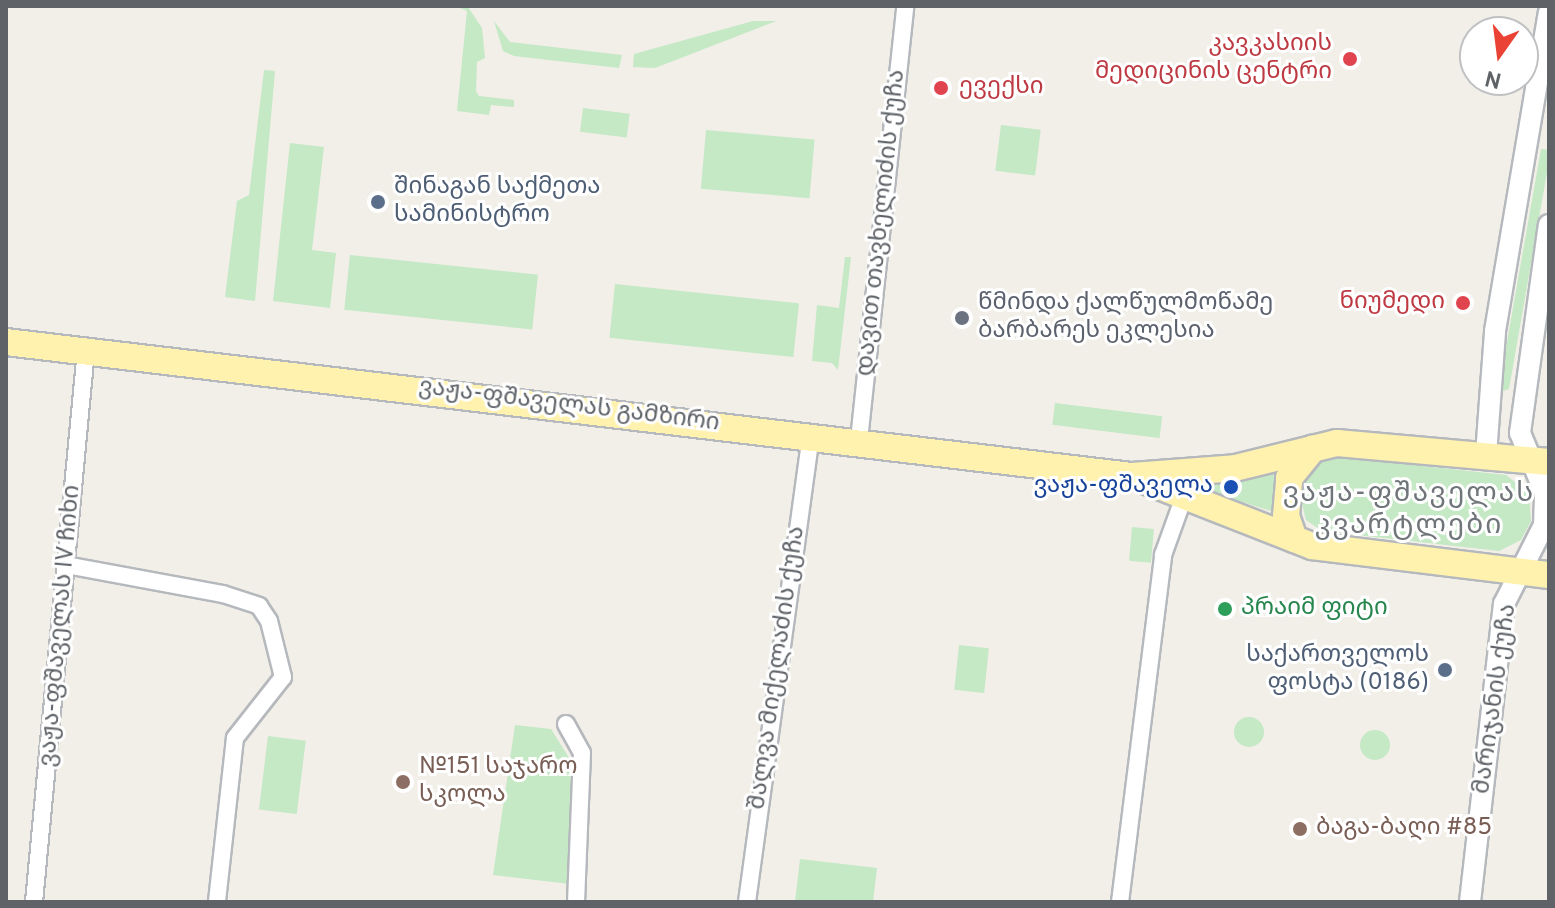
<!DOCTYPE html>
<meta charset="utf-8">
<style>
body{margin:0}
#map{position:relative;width:1555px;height:908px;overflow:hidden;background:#f1efe8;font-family:Overpass,"Noto Sans Georgian",sans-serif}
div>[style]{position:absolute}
.green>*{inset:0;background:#c5e8c5;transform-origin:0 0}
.round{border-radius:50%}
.roads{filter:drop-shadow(2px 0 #b5b8bc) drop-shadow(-2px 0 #b5b8bc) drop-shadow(0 2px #b5b8bc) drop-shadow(0 -2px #b5b8bc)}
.minor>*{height:16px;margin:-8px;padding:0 8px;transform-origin:8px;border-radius:8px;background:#fff}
.tertiary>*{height:20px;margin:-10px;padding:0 10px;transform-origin:10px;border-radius:10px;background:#fff}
.primary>*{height:26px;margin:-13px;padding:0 13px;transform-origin:13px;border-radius:13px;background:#fff2af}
.dots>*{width:22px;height:22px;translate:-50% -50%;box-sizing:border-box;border:4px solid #fff;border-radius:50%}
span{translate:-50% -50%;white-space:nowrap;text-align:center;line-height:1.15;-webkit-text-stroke:6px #fff;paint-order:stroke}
.health-label{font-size:24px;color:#be3a42}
.right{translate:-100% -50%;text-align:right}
.left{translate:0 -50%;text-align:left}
.service-label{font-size:24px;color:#4e5e75}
.street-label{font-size:24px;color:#5f6368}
.worship-label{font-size:24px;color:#5b616d}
.transit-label{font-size:24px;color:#164399}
.leisure-label{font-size:24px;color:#27864d}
.education-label{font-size:24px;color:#785e54}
.quarter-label{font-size:28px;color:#70757a;letter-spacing:2px}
.frame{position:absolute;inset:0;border:8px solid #5f6368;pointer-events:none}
.north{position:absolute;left:1459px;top:16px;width:80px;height:80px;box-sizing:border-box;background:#fff;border:2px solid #bfc1c3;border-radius:50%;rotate:194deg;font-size:22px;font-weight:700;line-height:32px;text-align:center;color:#5f6368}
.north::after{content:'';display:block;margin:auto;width:28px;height:36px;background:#ea4335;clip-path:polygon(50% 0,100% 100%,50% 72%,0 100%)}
</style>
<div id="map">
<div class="green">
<i style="clip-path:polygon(456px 6px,468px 7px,482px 28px,485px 58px,477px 62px,476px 91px,479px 96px,514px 100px,514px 107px,491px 105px,489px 115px,457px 111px,467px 11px)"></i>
<i style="clip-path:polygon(494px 21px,510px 42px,622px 55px,619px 68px,514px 56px,503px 51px)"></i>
<i style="clip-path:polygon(753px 21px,776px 21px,655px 68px,633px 67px,634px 54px)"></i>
<i style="clip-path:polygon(264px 70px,275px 71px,255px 301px,225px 297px,237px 201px,249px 195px)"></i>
<i style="left:583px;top:108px;width:47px;height:24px;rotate:7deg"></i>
<i style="left:1001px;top:125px;width:40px;height:46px;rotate:7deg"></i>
<i style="left:706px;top:130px;width:109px;height:59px;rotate:5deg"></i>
<i style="clip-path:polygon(290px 143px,324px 147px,312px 250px,336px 253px,330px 308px,273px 301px)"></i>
<i style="clip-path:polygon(1541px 149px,1549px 150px,1549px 161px,1509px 389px,1503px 391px,1499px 387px)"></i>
<i style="left:350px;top:255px;width:189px;height:55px;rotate:6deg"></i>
<i style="clip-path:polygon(845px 257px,851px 257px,838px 370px,832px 363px,812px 361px,817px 305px,839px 308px)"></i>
<i style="left:615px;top:284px;width:185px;height:54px;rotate:6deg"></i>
<i style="left:1055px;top:403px;width:108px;height:22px;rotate:7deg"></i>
<i style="clip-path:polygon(1330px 456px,1506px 475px,1529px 493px,1531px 521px,1521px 540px,1499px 551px,1322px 531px,1306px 520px,1301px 500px,1306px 476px)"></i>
<i style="clip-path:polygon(1281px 472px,1274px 512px,1182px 483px,1232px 480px)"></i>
<i style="left:1132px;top:527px;width:22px;height:34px;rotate:5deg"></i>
<i style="left:959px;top:645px;width:30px;height:45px;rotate:6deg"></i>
<i class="round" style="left:1234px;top:717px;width:30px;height:30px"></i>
<i style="clip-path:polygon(515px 725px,551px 729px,571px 761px,570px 884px,493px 875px)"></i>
<i class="round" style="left:1360px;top:730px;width:30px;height:30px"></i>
<i style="left:268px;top:736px;width:38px;height:74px;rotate:7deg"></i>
<i style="clip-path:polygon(800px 859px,877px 868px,873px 902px,795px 902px)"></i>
</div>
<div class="roads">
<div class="minor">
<i style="left:859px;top:440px;width:436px;rotate:-83.9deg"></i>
<i style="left:66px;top:565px;width:160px;rotate:10.5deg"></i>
<i style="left:223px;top:594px;width:38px;rotate:18deg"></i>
<i style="left:259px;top:606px;width:18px;rotate:56deg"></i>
<i style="left:269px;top:621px;width:58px;rotate:76deg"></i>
<i style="left:283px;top:677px;width:78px;rotate:128.2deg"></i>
<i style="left:235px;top:738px;width:165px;rotate:96.3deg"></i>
<i style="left:566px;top:724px;width:33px;rotate:61deg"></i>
<i style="left:582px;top:753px;width:149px;rotate:92.3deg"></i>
<i style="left:34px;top:902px;width:554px;rotate:-84.62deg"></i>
<i style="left:747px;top:902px;width:471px;rotate:-82.2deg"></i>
<i style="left:1120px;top:902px;width:350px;rotate:-82.9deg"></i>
<i style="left:1163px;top:555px;width:65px;rotate:-70.2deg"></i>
</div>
<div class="tertiary">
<i style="left:1486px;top:455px;width:124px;rotate:-85.8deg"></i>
<i style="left:1495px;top:331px;width:323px;rotate:-80.4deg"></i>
<i style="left:1470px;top:902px;width:300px;rotate:-83.5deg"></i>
<i style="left:1504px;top:604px;width:89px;rotate:-63.1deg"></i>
<i style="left:1544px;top:525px;width:32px;rotate:-88deg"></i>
<i style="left:1545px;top:493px;width:65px;rotate:-112.6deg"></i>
<i style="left:1520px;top:433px;width:210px;rotate:-82.1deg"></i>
</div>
<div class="primary">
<i style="left:6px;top:342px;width:1134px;rotate:6.79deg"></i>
<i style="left:1132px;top:476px;width:103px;rotate:-4.4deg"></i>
<i style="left:1235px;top:468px;width:105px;rotate:-13.8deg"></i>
<i style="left:1337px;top:443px;width:213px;rotate:5.1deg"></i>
<i style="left:1146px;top:481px;width:178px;rotate:21.4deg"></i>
<i style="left:1312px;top:546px;width:239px;rotate:7deg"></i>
<i style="left:1294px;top:539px;width:24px;rotate:-109deg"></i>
<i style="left:1286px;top:516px;width:38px;rotate:-85deg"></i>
<i style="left:1289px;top:478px;width:38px;rotate:-51deg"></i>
</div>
</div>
<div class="dots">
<i style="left:1350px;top:59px;background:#e0444e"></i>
<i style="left:941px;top:88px;background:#e0444e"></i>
<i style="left:378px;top:202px;background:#5c6f8a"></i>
<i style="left:1463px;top:303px;background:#e0444e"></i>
<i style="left:962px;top:318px;background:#6b7280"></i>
<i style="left:1231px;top:487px;background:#1a4fb4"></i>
<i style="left:1225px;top:609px;background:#2e9e5b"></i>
<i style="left:1445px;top:670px;background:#5c6f8a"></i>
<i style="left:403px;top:782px;background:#8d6e63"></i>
<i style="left:1300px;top:829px;background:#8d6e63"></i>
</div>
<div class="health-label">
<span class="right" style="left:1332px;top:59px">კავკასიის<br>მედიცინის ცენტრი</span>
<span class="left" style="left:959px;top:88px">ევექსი</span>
<span class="right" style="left:1445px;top:303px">ნიუმედი</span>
</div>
<div class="service-label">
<span class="left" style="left:394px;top:202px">შინაგან საქმეთა<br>სამინისტრო</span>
<span class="right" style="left:1429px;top:670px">საქართველოს<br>ფოსტა (0186)</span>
</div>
<div class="street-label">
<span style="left:882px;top:223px;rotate:-84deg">დავით თავხელიძის ქუჩა</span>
<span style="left:569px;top:406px;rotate:7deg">ვაჟა-ფშაველას გამზირი</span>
<span style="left:61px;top:626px;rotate:-85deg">ვაჟა-ფშაველას IV ჩიხი</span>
<span style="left:778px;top:668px;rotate:-82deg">შალვა მიქელაძის ქუჩა</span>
<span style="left:1496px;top:699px;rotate:-82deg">მარიჯანის ქუჩა</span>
</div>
<div class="worship-label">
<span class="left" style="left:978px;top:318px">წმინდა ქალწულმოწამე<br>ბარბარეს ეკლესია</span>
</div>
<div class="transit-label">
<span class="right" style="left:1213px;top:487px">ვაჟა-ფშაველა</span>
</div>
<div class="leisure-label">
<span class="left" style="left:1241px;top:609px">პრაიმ ფიტი</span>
</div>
<div class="education-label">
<span class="left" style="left:419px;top:782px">№151 საჯარო<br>სკოლა</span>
<span class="left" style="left:1316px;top:829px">ბაგა-ბაღი #85</span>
</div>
<div class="quarter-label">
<span style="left:1409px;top:510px">ვაჟა-ფშაველას<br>კვარტლები</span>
</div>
<div class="frame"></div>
<div class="north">N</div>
</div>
